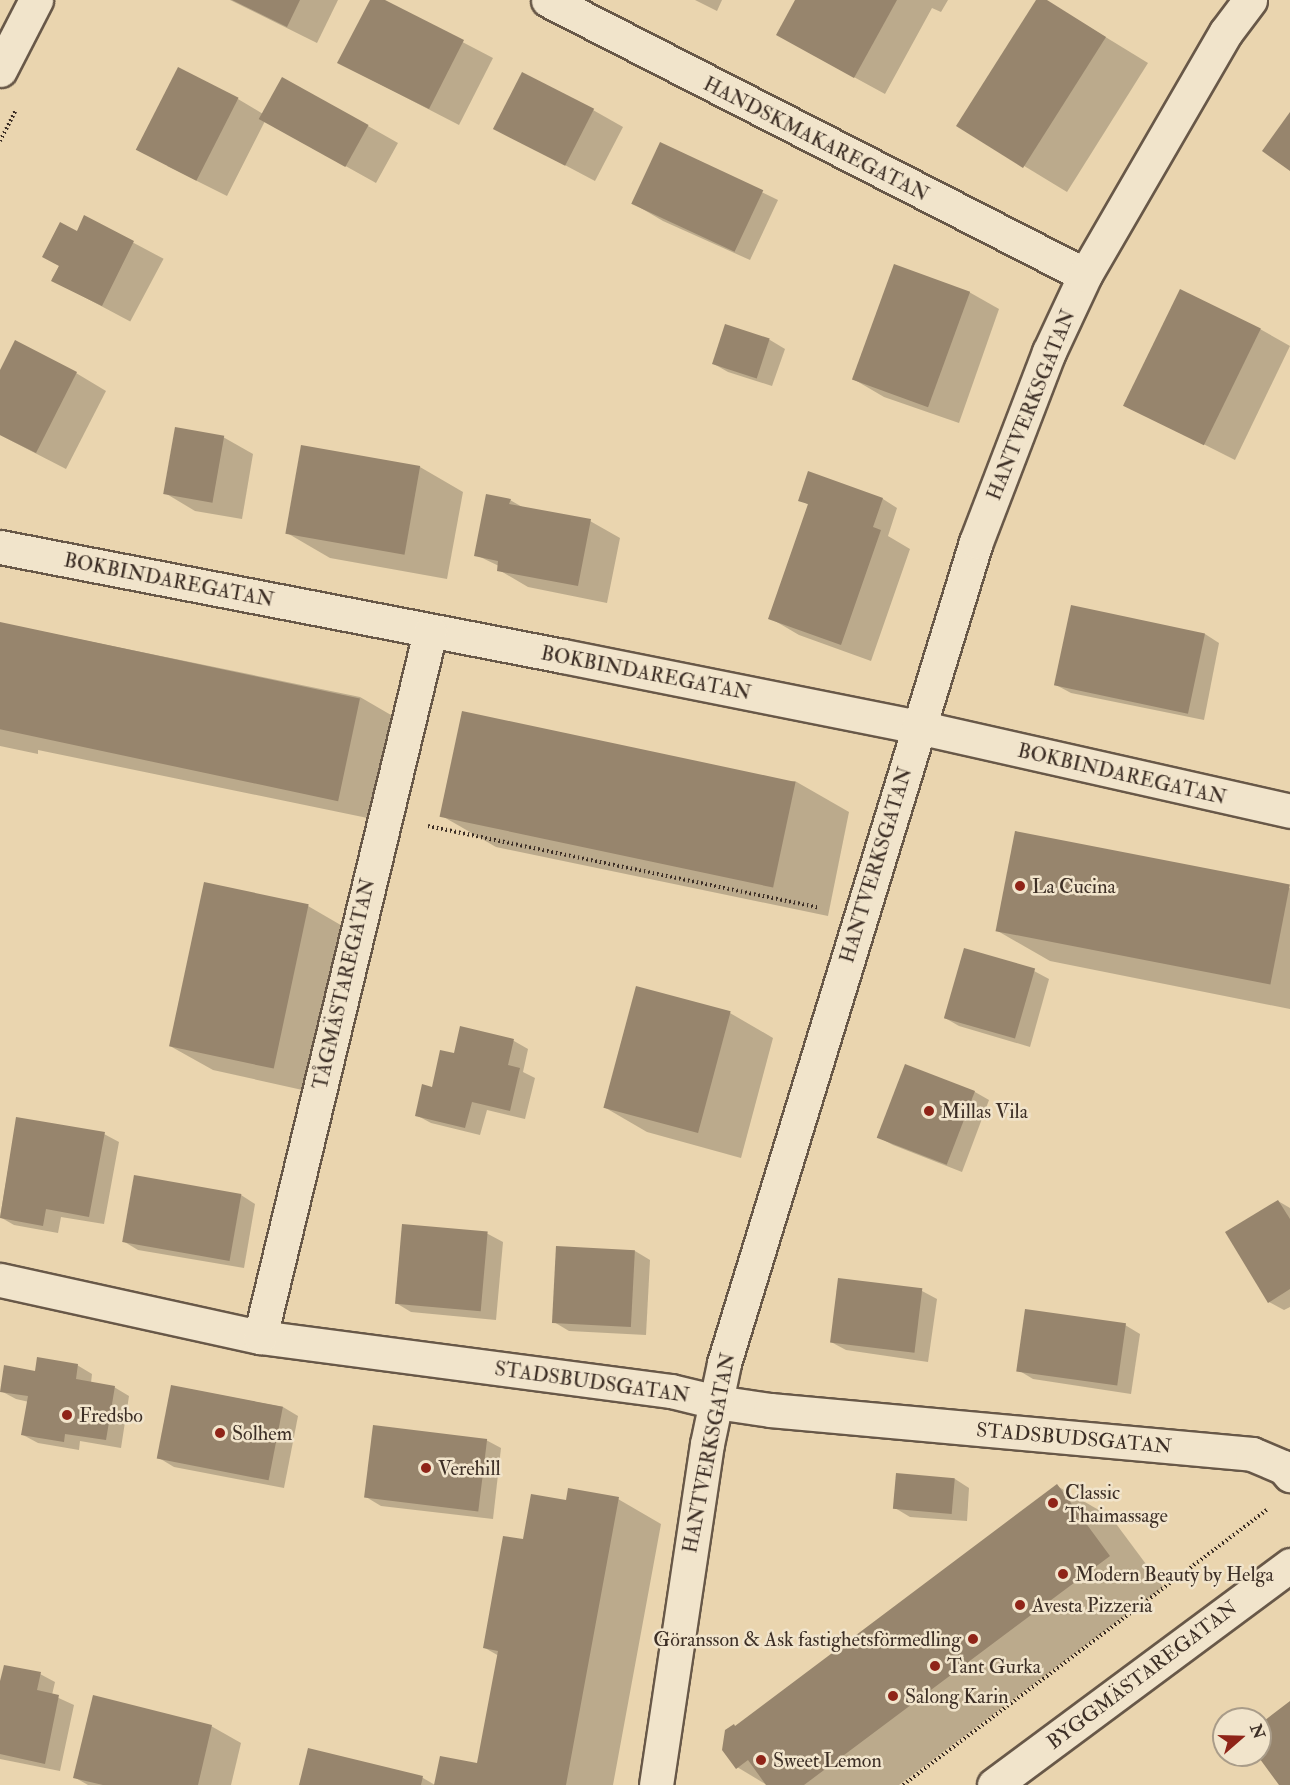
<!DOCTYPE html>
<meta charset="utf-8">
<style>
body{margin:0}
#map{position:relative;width:1290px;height:1785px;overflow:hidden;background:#ead5af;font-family:"IM FELL Double Pica",serif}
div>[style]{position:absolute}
.shadow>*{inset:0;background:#0003;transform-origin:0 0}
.building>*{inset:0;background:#97856d;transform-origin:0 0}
.path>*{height:4px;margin-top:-2px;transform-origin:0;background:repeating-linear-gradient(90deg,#3d2f26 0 1.5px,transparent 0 4.5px)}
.roads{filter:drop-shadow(2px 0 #685848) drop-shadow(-2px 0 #685848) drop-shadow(0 2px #685848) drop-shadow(0 -2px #685848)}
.street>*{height:33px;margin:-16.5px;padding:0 16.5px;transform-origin:16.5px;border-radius:16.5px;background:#f1e4cb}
.secondary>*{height:33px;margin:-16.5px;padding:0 16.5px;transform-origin:16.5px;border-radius:16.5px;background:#f1e4cb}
.dots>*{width:16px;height:16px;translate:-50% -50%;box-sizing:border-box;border:3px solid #f1e4cb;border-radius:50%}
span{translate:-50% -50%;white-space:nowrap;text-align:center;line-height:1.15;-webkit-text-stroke:5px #f1e4cb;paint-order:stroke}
.street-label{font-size:20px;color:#3d2f26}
.poi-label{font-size:20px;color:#3d2f26}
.left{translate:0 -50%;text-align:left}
.right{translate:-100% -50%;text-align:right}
.north{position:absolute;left:1212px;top:1707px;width:60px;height:60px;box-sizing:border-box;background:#f1e4cb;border:2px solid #a99c89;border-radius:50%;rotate:70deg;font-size:16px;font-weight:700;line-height:24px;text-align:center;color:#3d2f26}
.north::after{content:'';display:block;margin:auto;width:21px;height:27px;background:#8f2418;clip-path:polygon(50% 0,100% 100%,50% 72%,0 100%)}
</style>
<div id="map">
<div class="shadow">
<i style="clip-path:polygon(230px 0,338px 0,317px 43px)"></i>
<i style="clip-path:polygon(372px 0,382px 0,493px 58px,459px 125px,339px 63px)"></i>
<i style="clip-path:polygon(695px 0,722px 0,717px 11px)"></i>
<i style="clip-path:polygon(797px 0,948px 0,941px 12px,932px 8px,885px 94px,808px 52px)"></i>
<i style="clip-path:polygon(1038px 0,1045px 0,1148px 63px,1067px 192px,958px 126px)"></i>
<i style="clip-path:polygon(238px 99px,263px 114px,368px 126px,398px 143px,376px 183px,265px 121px,227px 196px,167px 166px)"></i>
<i style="clip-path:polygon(593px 110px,623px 127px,595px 181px,495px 128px)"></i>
<i style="clip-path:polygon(661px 144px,778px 200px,750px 260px,663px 221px,634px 204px)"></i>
<i style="left:85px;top:217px;width:89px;height:71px;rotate:28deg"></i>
<i style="clip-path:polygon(969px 292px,999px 309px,959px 423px,884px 397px,855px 380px)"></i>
<i style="clip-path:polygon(726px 326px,770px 340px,785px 349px,772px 386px,728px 372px,714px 364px)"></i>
<i style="clip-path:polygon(1260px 329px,1290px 346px,1235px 460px,1126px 405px)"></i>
<i style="clip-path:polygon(0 373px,76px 373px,106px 391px,66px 469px,0 435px)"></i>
<i style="clip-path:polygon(223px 437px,253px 454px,242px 519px,195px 511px,165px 493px)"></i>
<i style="clip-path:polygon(420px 467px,463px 492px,447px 579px,330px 558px,287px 533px)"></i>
<i style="clip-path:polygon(809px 473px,883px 499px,897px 508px,888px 536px,910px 549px,871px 661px,799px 635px,770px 618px,809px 505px,800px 500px)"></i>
<i style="clip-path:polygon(510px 500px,524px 508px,590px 521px,620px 538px,607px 603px,528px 587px,499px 570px,499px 566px,476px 555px)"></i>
<i style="clip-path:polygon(0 623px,360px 697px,403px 722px,382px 821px,38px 750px,38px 754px,0 746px)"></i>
<i style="clip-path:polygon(1205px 634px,1219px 643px,1204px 720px,1071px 693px,1056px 685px)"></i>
<i style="clip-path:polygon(795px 781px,849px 812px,828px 916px,496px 847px,442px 816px)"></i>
<i style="clip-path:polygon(205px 884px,308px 906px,351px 931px,316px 1093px,213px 1070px,170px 1046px)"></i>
<i style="clip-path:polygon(1290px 888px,1290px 1009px,1050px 961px,996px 930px)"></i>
<i style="clip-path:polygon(1034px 971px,1049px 979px,1030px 1047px,959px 1026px,945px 1018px)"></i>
<i style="clip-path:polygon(730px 1013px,773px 1038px,741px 1158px,647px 1132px,604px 1107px)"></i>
<i style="clip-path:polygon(461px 1028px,514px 1041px,528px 1049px,523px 1072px,535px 1078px,525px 1119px,487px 1110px,480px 1135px,431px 1123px,416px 1115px,455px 1054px)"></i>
<i style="clip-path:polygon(905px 1066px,975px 1092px,989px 1100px,962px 1172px,893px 1145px,878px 1137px)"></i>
<i style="clip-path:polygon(17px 1118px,104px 1134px,119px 1142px,104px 1224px,61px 1217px,58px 1233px,14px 1225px,0 1217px)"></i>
<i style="clip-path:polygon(241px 1195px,255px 1204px,244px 1268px,138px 1250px,123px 1241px)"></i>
<i style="clip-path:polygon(1278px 1201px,1290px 1208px,1290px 1307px,1284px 1310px,1269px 1302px)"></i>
<i style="clip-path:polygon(403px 1226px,488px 1234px,503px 1242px,496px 1320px,411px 1312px,396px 1303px)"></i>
<i style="clip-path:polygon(635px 1251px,650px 1260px,646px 1335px,569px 1331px,554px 1322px)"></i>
<i style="clip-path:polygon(922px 1291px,937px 1299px,928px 1362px,846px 1350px,831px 1342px)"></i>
<i style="clip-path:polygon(1125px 1325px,1140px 1334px,1131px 1394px,1033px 1379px,1018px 1370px)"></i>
<i style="clip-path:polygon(77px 1365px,92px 1374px,91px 1383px,114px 1387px,129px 1396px,121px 1448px,80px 1441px,79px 1450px,38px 1443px,23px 1435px,29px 1402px,16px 1399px,1px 1391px,37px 1372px)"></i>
<i style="clip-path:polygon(172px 1386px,283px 1407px,298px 1416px,284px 1488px,174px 1467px,159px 1458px)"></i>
<i style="clip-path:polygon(486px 1440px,501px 1448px,493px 1519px,381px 1506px,366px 1497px)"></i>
<i style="clip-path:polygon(955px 1479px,969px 1488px,967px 1521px,910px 1517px,895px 1508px)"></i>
<i style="clip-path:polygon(1057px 1486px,1111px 1517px,1163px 1587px,899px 1785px,767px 1785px,737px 1767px,737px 1727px)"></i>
<i style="clip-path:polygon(618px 1499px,661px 1524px,613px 1785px,436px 1785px,478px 1765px,499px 1656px,485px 1648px,524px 1541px,567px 1502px)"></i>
<i style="clip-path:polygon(40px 1674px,55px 1682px,52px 1695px,74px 1705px,60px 1771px,0 1759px,0 1684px)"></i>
<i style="clip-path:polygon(211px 1726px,241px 1743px,231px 1785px,88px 1785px,74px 1777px)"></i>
<i style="clip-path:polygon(309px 1749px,423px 1778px,435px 1785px,301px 1785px)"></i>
</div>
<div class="building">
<i style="clip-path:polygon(232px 0,300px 0,287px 27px)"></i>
<i style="clip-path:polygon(370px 0,385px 0,464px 40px,429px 109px,337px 63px)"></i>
<i style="clip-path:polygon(795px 0,897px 0,854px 78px,776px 35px)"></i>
<i style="clip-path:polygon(1036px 0,1047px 0,1106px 37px,1023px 168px,956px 126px)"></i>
<i style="left:178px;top:67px;width:68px;height:93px;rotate:27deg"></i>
<i style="left:522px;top:72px;width:81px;height:64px;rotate:27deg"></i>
<i style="left:282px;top:77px;width:99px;height:48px;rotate:29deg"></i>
<i style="clip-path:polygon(1290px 112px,1290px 171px,1262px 151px)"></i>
<i style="left:660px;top:142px;width:114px;height:68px;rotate:25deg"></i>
<i style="clip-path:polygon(84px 215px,134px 241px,102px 306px,51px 281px,59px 266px,42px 257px,60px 222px,77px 231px)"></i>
<i style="left:894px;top:264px;width:81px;height:123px;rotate:20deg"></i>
<i style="left:1180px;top:289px;width:90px;height:130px;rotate:26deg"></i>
<i style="left:725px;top:324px;width:47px;height:42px;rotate:18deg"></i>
<i style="clip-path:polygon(15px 340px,77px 372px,36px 453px,0 435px,0 370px)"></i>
<i style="left:175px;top:427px;width:50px;height:68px;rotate:10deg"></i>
<i style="left:301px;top:445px;width:121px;height:90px;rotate:10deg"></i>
<i style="clip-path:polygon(808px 471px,883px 498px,873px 527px,881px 530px,841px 645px,768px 619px,808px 504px,798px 501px)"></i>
<i style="clip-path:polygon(486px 494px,511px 499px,509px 504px,591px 519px,578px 586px,497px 571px,498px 561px,474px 556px)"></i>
<i style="left:1071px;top:605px;width:137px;height:82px;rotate:12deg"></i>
<i style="left:0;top:622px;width:368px;height:105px;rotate:12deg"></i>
<i style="left:462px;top:711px;width:341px;height:108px;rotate:12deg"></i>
<i style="left:1015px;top:831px;width:280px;height:102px;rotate:11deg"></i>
<i style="left:204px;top:882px;width:107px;height:168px;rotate:12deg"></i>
<i style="left:964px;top:948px;width:74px;height:73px;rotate:16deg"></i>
<i style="left:636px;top:986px;width:98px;height:126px;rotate:15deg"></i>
<i style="clip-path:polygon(460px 1026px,514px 1039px,508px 1065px,520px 1068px,510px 1111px,472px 1102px,465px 1128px,415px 1116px,422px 1084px,432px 1087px,440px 1050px,454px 1053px)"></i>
<i style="left:905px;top:1064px;width:75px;height:79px;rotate:21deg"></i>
<i style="clip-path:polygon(16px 1117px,105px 1132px,89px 1217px,46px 1209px,43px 1226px,0 1218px)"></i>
<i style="left:134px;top:1175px;width:109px;height:68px;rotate:10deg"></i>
<i style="clip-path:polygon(1278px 1200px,1290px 1219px,1290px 1289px,1268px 1303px,1225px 1232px)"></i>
<i style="left:402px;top:1224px;width:86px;height:80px;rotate:5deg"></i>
<i style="left:556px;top:1246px;width:79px;height:77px;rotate:3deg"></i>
<i style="left:838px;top:1278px;width:85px;height:65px;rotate:7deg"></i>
<i style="left:1025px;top:1309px;width:102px;height:63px;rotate:8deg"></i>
<i style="clip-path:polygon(37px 1357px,78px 1364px,76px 1379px,115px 1386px,106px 1440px,65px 1434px,64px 1442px,21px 1435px,28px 1396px,0 1392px,4px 1365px,35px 1371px)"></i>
<i style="left:171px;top:1385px;width:114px;height:75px;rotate:11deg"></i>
<i style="left:373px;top:1425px;width:115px;height:73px;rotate:7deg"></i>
<i style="left:896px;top:1473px;width:59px;height:36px;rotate:5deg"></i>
<i style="clip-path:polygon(1057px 1484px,1110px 1556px,804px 1785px,766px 1785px,748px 1760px,736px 1769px,722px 1750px,725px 1730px,734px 1724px,735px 1726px)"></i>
<i style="clip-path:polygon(568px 1488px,619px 1497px,566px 1785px,434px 1785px,440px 1756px,477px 1763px,498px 1651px,483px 1648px,503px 1536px,523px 1539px,531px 1494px,566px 1500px)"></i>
<i style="clip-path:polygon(4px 1665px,41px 1672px,37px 1690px,59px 1695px,45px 1764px,0 1754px,0 1681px)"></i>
<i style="clip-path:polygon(93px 1695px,212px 1725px,198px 1785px,103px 1785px,73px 1778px)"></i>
<i style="clip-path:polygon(1290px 1701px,1290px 1785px,1279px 1785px,1257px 1755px,1260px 1755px,1260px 1724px)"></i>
<i style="clip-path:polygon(308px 1748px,423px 1776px,421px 1785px,299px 1785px)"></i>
</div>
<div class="path">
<i style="left:0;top:141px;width:35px;rotate:-63deg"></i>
<i style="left:428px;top:826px;width:400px;rotate:11.8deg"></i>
<i style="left:903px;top:1785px;width:456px;rotate:-37.1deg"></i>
</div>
<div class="roads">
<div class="street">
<i style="left:548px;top:0;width:603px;rotate:27.12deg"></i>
<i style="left:0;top:547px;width:573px;rotate:10.96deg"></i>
<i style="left:563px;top:656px;width:362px;rotate:11.3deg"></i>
<i style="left:918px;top:727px;width:381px;rotate:12.7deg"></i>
<i style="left:0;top:1280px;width:266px;rotate:12.4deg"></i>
<i style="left:260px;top:1337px;width:415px;rotate:7.5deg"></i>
<i style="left:671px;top:1391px;width:46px;rotate:13.7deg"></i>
<i style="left:716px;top:1402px;width:55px;rotate:8.4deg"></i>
<i style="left:770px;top:1410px;width:484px;rotate:5.2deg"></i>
<i style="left:1252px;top:1454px;width:34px;rotate:23deg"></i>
<i style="left:1283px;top:1467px;width:11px;rotate:49deg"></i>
<i style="left:260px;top:1337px;width:725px;rotate:-76.44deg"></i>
<i style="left:656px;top:1785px;width:345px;rotate:-81.5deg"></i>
<i style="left:707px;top:1444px;width:83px;rotate:-78.1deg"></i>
<i style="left:724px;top:1363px;width:859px;rotate:-72.94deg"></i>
<i style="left:976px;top:542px;width:204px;rotate:-69deg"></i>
<i style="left:1049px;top:352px;width:85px;rotate:-64.9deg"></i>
<i style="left:1085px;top:275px;width:281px;rotate:-59.9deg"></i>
<i style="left:1226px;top:32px;width:40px;rotate:-53deg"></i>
</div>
<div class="secondary">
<i style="left:0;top:70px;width:79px;rotate:-62.8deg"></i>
<i style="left:994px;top:1785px;width:369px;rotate:-36.6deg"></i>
</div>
</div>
<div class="dots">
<i style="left:1020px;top:886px;background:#8f2418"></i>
<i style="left:929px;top:1111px;background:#8f2418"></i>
<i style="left:67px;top:1415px;background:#8f2418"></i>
<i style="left:220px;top:1433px;background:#8f2418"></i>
<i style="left:426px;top:1468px;background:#8f2418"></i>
<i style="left:1053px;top:1503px;background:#8f2418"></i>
<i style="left:1063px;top:1574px;background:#8f2418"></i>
<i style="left:1020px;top:1605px;background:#8f2418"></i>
<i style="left:973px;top:1639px;background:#8f2418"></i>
<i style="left:935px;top:1666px;background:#8f2418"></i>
<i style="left:893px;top:1696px;background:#8f2418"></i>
<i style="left:761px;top:1760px;background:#8f2418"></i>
</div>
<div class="street-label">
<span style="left:816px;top:139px;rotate:27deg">HANDSKMAKAREGATAN</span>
<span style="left:1031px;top:405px;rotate:-68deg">HANTVERKSGATAN</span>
<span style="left:169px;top:580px;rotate:11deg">BOKBINDAREGATAN</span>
<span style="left:646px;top:673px;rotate:11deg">BOKBINDAREGATAN</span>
<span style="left:1122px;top:774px;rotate:13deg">BOKBINDAREGATAN</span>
<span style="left:876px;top:865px;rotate:-73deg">HANTVERKSGATAN</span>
<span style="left:344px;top:984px;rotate:-77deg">TÅGMÄSTAREGATAN</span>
<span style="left:592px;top:1382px;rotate:8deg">STADSBUDSGATAN</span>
<span style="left:1074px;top:1438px;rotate:5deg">STADSBUDSGATAN</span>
<span style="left:709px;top:1453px;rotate:-79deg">HANTVERKSGATAN</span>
<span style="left:1142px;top:1675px;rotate:-37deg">BYGGMÄSTAREGATAN</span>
</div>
<div class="poi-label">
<span class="left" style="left:1032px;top:886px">La Cucina</span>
<span class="left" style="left:941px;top:1111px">Millas Vila</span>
<span class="left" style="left:79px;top:1415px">Fredsbo</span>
<span class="left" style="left:232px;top:1433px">Solhem</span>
<span class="left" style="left:438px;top:1468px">Verehill</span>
<span class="left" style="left:1065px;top:1504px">Classic<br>Thaimassage</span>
<span class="left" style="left:1075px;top:1574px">Modern Beauty by Helga</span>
<span class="left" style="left:1032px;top:1605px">Avesta Pizzeria</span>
<span class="right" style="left:961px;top:1639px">Göransson &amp; Ask fastighetsförmedling</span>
<span class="left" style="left:947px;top:1666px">Tant Gurka</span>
<span class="left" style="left:905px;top:1696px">Salong Karin</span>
<span class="left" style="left:773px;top:1760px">Sweet Lemon</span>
</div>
<div class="north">N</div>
</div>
